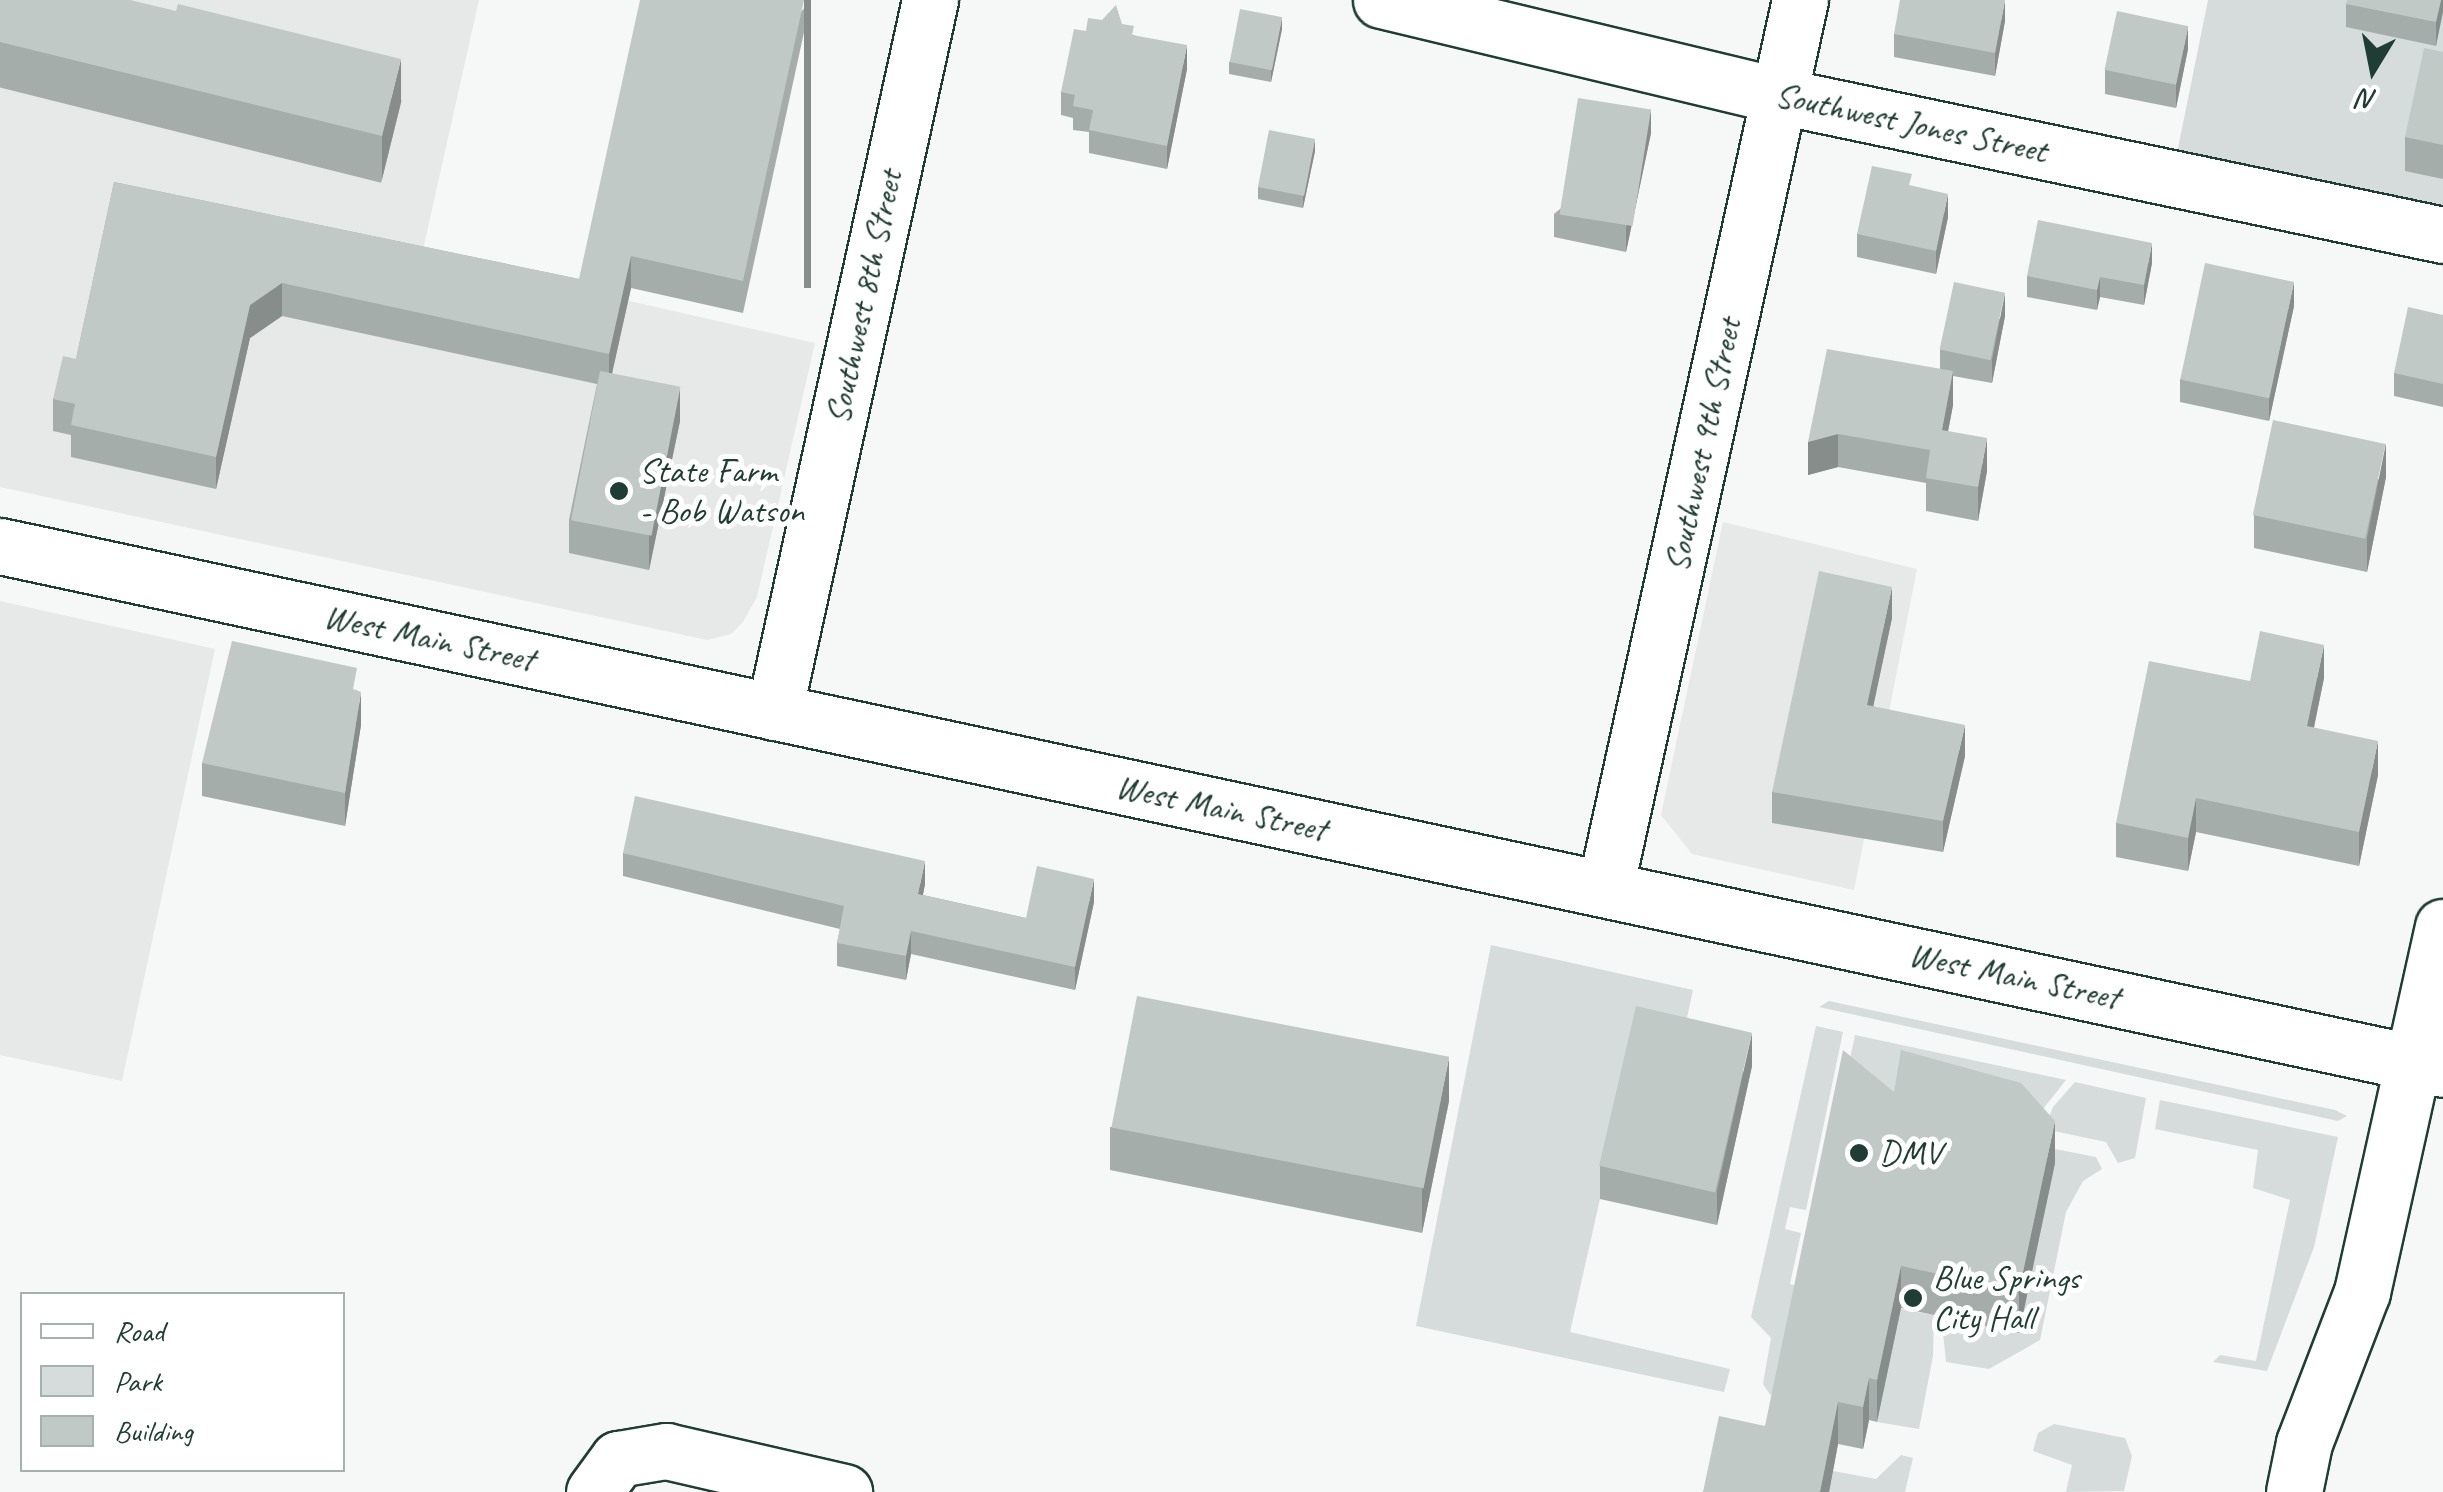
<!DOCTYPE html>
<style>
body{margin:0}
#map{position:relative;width:2443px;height:1492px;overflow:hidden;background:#f6f7f7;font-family:Caveat,sans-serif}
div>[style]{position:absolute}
.built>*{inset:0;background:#e6e9e8}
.green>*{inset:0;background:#d6dcdb}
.roads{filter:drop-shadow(2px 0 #1f3d34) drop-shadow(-2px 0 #1f3d34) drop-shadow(0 2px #1f3d34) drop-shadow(0 -2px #1f3d34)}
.street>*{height:55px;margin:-27.5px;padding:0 27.5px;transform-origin:27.5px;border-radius:27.5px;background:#fff}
.secondary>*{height:55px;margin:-27.5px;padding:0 27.5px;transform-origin:27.5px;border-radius:27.5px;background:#fff}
.wall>*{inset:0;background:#a5adaa;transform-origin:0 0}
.shaded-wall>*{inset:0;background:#868d8b;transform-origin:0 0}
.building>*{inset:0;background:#c0c9c6;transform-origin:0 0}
.dots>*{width:28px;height:28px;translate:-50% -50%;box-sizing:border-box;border:5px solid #fff;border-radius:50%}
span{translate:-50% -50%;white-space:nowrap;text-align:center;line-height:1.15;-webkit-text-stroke:10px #fff;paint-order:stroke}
.street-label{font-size:35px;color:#1f3d34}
.poi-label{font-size:35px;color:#1f3d34}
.left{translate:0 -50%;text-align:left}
.legend{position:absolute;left:20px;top:1292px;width:325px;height:180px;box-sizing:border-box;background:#fff;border:2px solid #a5b1ae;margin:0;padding:12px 18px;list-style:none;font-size:30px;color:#1f3d34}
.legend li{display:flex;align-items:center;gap:20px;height:50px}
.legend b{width:50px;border:2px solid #a5b1ae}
.north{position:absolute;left:2323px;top:20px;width:100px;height:100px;-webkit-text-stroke:8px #fff;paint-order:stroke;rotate:190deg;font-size:28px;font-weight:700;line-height:40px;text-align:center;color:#1f3d34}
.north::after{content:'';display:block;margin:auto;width:35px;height:45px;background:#1f3d34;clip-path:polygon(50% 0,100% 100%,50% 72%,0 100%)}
</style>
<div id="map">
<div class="built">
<i style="clip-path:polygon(0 0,479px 0,422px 254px,815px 343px,757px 597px,743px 622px,731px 634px,707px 640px,0 487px)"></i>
<i style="clip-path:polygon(1723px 522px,1917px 569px,1854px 890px,1692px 854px,1661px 815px)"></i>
<i style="clip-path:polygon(0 601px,215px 649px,122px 1081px,0 1055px)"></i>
</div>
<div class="green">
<i style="clip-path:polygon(2208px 0,2443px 0,2443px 235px,2175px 163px)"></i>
<i style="clip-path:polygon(1491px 945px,1693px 990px,1683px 1036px,1600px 1199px,1570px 1332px,1730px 1369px,1724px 1392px,1416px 1326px)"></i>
<i style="clip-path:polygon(1829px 1001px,2335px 1110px,2347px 1116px,2338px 1121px,1819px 1007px)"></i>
<i style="clip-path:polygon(1816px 1026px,1843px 1032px,1806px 1210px,1790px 1207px,1785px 1229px,1801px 1233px,1790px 1284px,1802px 1288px,1771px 1396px,1763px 1384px,1771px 1338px,1751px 1317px)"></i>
<i style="clip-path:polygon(1855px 1035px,2066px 1080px,2039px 1114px,1843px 1092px)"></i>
<i style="clip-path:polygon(2075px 1082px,2146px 1098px,2135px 1158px,2118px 1163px,2106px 1142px,2044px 1129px,2053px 1107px)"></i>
<i style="clip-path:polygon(2160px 1100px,2338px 1137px,2314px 1247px,2267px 1371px,2213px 1362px,2220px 1355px,2256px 1361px,2290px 1200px,2253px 1188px,2258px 1150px,2155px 1129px)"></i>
<i style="clip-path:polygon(1948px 1128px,2096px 1157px,2102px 1169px,2083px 1181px,2066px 1212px,2040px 1340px,1989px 1369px,1946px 1362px,1943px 1332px,1955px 1334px,1957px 1320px,2019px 1332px)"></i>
<i style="clip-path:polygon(1901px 1309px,1934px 1315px,1933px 1356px,1919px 1429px,1877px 1422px)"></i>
<i style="clip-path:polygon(2054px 1424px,2125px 1438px,2132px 1456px,2124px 1491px,2066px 1492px,2072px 1465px,2033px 1451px,2038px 1433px)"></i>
<i style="clip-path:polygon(1901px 1455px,1913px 1458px,1905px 1492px,1828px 1492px,1833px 1471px,1876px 1479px)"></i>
</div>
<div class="roads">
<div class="street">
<i style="left:1381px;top:0;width:410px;rotate:13.5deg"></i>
<i style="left:1780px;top:96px;width:677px;rotate:11.84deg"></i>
<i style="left:0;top:546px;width:2498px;rotate:12.08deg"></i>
<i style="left:774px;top:712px;width:729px;rotate:-77.64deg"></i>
<i style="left:1605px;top:889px;width:910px;rotate:-77.63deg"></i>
<i style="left:594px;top:1492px;width:41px;rotate:-54deg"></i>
<i style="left:618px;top:1459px;width:49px;rotate:-9.5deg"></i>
<i style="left:666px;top:1451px;width:183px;rotate:13deg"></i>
</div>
<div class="secondary">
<i style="left:2294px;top:1492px;width:50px;rotate:-78.5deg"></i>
<i style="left:2304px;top:1443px;width:162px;rotate:-69deg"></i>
<i style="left:2362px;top:1292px;width:374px;rotate:-77.5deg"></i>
</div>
</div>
<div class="wall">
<i style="left:0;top:0;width:414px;height:85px;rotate:14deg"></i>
<i style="clip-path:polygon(811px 0,743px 313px,631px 288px,612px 373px,680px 421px,649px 570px,569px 553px,569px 520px,597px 384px,282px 316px,250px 338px,216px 489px,71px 457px,71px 435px,53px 431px,53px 399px,76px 359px,114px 182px,579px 279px)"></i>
<i style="clip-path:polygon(2443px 0,2436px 46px,2346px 27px,2346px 4px)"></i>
<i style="clip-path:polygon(2005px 21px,1995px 76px,1894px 57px,1894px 34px)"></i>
<i style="clip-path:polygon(1282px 29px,1271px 82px,1229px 74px,1229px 62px)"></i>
<i style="clip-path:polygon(1086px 31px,1134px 35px,1187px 69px,1167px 169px,1089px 153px,1089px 132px,1073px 130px,1073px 118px,1061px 115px,1061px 92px)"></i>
<i style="clip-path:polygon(2188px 49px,2176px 108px,2105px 94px,2105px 70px)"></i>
<i style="clip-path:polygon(2443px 52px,2443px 179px,2405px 171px,2405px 137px)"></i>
<i style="clip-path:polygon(1651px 133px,1626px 252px,1554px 237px,1554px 214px)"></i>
<i style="clip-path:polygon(1315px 151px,1303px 208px,1258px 199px,1258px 187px)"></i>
<i style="clip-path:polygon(1912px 186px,1948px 217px,1936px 274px,1857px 257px,1857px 234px)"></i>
<i style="clip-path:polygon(2152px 263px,2144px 305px,2100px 297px,2097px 310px,2027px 297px,2027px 276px)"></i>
<i style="clip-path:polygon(2294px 306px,2269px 421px,2180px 402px,2180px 379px)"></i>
<i style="clip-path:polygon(2443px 315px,2443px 407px,2394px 396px,2394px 373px)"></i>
<i style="clip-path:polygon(2005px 316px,1992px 383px,1953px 376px,1953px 405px,1948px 431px,1987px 471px,1978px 521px,1926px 511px,1926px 483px,1838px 467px,1808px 475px,1808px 442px,1940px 369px,1940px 350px)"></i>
<i style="clip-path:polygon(2386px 477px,2367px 572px,2254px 548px,2254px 515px)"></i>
<i style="clip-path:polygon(1892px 618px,1873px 706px,1965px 756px,1943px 852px,1772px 823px,1772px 792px)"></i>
<i style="clip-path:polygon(2324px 678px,2314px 728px,2378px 775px,2359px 866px,2196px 832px,2188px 871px,2116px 857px,2116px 823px,2250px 681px)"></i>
<i style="clip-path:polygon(357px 690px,361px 725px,345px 826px,202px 796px,202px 763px)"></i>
<i style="clip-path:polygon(623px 853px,925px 884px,923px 895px,1026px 918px,1094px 902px,1075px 990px,911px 954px,906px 980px,837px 966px,837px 943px,840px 929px,623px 876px)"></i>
<i style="clip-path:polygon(1752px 1066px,1717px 1225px,1600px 1199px,1600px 1166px)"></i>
<i style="clip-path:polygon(1894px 1092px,2055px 1163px,2019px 1333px,1901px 1308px,1877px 1422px,1869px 1420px,1863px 1449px,1838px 1444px,1829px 1492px,1703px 1492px,1765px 1426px)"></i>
<i style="clip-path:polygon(1449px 1101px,1422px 1233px,1110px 1170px,1110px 1127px)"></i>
</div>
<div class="shaded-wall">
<i style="left:804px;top:0;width:7px;height:288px"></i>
<i style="clip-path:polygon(2005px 0,2005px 21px,1995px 76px,1995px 53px)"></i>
<i style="clip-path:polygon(2441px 0,2443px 0,2443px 12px,2436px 46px,2436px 22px)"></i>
<i style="clip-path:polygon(1282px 17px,1282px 29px,1271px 82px,1271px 71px)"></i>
<i style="clip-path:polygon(2188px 26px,2188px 49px,2176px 108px,2176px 85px)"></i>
<i style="clip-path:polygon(1187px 45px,1187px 69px,1167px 169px,1167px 146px)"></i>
<i style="clip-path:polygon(401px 59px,401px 102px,382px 179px,382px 136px)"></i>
<i style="clip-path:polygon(1651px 109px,1651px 133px,1626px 252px,1626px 229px)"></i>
<i style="clip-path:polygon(1315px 139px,1315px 151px,1303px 208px,1303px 196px)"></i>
<i style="clip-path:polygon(1948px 194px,1948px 217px,1936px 274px,1936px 251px)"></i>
<i style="clip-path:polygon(2152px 243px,2152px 263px,2144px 305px,2144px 285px)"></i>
<i style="clip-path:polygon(631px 256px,631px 288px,609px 387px,609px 354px)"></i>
<i style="clip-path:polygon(2100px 277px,2100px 297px,2097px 310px,2097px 290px)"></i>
<i style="clip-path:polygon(2294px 282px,2294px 306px,2269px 421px,2269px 398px)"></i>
<i style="clip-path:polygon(282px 283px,282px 316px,250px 338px,216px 489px,216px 457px,250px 305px)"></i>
<i style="clip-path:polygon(2005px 293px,2005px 316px,1992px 383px,1992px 360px)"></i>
<i style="clip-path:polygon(1953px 371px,1953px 405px,1942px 463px,1942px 430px)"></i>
<i style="clip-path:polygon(680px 387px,680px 421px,649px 570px,649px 536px)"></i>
<i style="clip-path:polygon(1838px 434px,1838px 467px,1808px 475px,1808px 442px)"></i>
<i style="clip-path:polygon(1987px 438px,1987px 471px,1978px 521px,1978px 487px)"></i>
<i style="clip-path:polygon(2386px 443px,2386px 477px,2367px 572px,2367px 538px)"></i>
<i style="clip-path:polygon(1892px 587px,1892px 618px,1867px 736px,1867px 705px)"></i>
<i style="clip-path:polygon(2324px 645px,2324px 678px,2307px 760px,2307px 726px)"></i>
<i style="clip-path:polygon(361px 692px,361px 725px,345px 826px,345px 793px)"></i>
<i style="clip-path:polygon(1965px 725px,1965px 756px,1943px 852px,1943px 821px)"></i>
<i style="clip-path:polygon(2378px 741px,2378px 775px,2359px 866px,2359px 832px)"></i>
<i style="clip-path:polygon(2196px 798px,2196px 832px,2188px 871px,2188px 838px)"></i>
<i style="clip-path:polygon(925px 861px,925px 884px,918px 918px,918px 894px)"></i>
<i style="clip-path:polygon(1094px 879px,1094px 902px,1075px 990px,1075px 967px)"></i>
<i style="clip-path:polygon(911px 931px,911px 954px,906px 980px,906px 956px)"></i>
<i style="clip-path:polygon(1752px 1033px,1752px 1066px,1717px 1225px,1717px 1191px)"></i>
<i style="clip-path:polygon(1449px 1058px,1449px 1101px,1422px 1233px,1422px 1190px)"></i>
<i style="clip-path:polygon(2055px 1121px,2055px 1163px,2019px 1333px,2019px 1291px)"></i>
<i style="clip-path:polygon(1901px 1266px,1901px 1308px,1877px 1422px,1877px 1380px)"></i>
<i style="clip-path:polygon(1869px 1378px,1869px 1420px,1863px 1449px,1863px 1407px)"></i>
<i style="clip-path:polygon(1838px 1402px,1838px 1444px,1829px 1492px,1820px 1492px)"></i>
</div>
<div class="building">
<i style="clip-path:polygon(0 0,130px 0,176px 11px,178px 4px,401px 59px,382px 136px,0 42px)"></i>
<i style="clip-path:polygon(640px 0,804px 0,743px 281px,631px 256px,609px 354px,282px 283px,250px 305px,216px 457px,71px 425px,75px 404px,53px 399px,63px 356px,76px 359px,114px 182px,579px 279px)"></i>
<i style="clip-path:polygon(1900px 0,2005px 0,1995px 53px,1894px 34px)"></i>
<i style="clip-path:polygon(2347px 0,2441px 0,2436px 22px,2346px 4px)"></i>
<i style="clip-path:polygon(1116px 5px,1122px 24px,1134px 26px,1132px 35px,1187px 45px,1167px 146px,1089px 130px,1093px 110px,1073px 106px,1075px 95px,1061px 92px,1074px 29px,1086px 31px,1088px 18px,1102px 20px)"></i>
<i style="left:1240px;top:9px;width:43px;height:54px;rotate:11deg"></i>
<i style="left:2117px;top:11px;width:73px;height:60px;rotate:12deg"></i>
<i style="clip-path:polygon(2424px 48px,2443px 52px,2443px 145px,2405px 137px)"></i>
<i style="left:1578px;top:98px;width:74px;height:118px;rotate:9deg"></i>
<i style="left:1269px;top:130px;width:47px;height:58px;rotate:11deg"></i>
<i style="clip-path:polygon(1872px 166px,1912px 174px,1909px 185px,1948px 194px,1936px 251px,1857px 234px)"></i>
<i style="clip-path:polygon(2038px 220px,2152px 243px,2144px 285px,2100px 277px,2097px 290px,2027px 276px)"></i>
<i style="left:2205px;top:263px;width:91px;height:119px;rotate:12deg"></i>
<i style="left:1954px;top:282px;width:52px;height:69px;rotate:12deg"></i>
<i style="clip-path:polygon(2408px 307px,2443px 315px,2443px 384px,2394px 373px)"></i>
<i style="clip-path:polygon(1827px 349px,1953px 371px,1942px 430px,1987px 438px,1978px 487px,1926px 478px,1930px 450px,1838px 434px,1808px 442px)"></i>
<i style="left:600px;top:371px;width:82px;height:152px;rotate:11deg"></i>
<i style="left:2273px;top:420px;width:115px;height:97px;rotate:12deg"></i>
<i style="clip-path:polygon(1819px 571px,1892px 587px,1867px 705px,1965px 725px,1943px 821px,1772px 792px)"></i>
<i style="clip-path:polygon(2260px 631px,2324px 645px,2307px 726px,2378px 741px,2359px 832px,2196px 798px,2188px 838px,2116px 823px,2149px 661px,2250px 681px)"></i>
<i style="clip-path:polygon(232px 641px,357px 668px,353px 689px,361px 692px,345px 793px,202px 763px)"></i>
<i style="clip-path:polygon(635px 796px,925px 861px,918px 894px,1026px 918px,1037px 866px,1094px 879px,1075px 967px,911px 931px,906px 956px,837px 943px,844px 906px,623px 853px)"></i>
<i style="left:1137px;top:996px;width:318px;height:134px;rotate:11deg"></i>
<i style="left:1636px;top:1006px;width:119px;height:164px;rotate:13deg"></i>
<i style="clip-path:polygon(1843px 1050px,1894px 1092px,1901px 1050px,2021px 1083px,2055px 1121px,2019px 1291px,1901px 1266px,1877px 1380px,1869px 1378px,1863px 1407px,1838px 1402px,1820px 1492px,1703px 1492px,1719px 1416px,1765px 1426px)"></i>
</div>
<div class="dots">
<i style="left:619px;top:491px;background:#1f3d34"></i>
<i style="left:1859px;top:1153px;background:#1f3d34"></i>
<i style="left:1913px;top:1298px;background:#1f3d34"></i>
</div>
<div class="street-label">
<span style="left:1911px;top:123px;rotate:12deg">Southwest Jones Street</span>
<span style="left:864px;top:297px;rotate:-78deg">Southwest 8th Street</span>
<span style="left:1703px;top:445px;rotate:-78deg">Southwest 9th Street</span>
<span style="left:429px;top:638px;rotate:12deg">West Main Street</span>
<span style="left:1221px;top:808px;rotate:12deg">West Main Street</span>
<span style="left:2014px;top:976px;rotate:12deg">West Main Street</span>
</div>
<div class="poi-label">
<span class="left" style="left:639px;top:491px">State Farm<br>- Bob Watson</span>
<span class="left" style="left:1879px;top:1153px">DMV</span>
<span class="left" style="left:1933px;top:1298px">Blue Springs<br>City Hall</span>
</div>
<ul class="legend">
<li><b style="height:12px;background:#fff"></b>Road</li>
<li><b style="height:28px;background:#d6dcdb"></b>Park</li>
<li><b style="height:28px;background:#c0c9c6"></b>Building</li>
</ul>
<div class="north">N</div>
</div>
